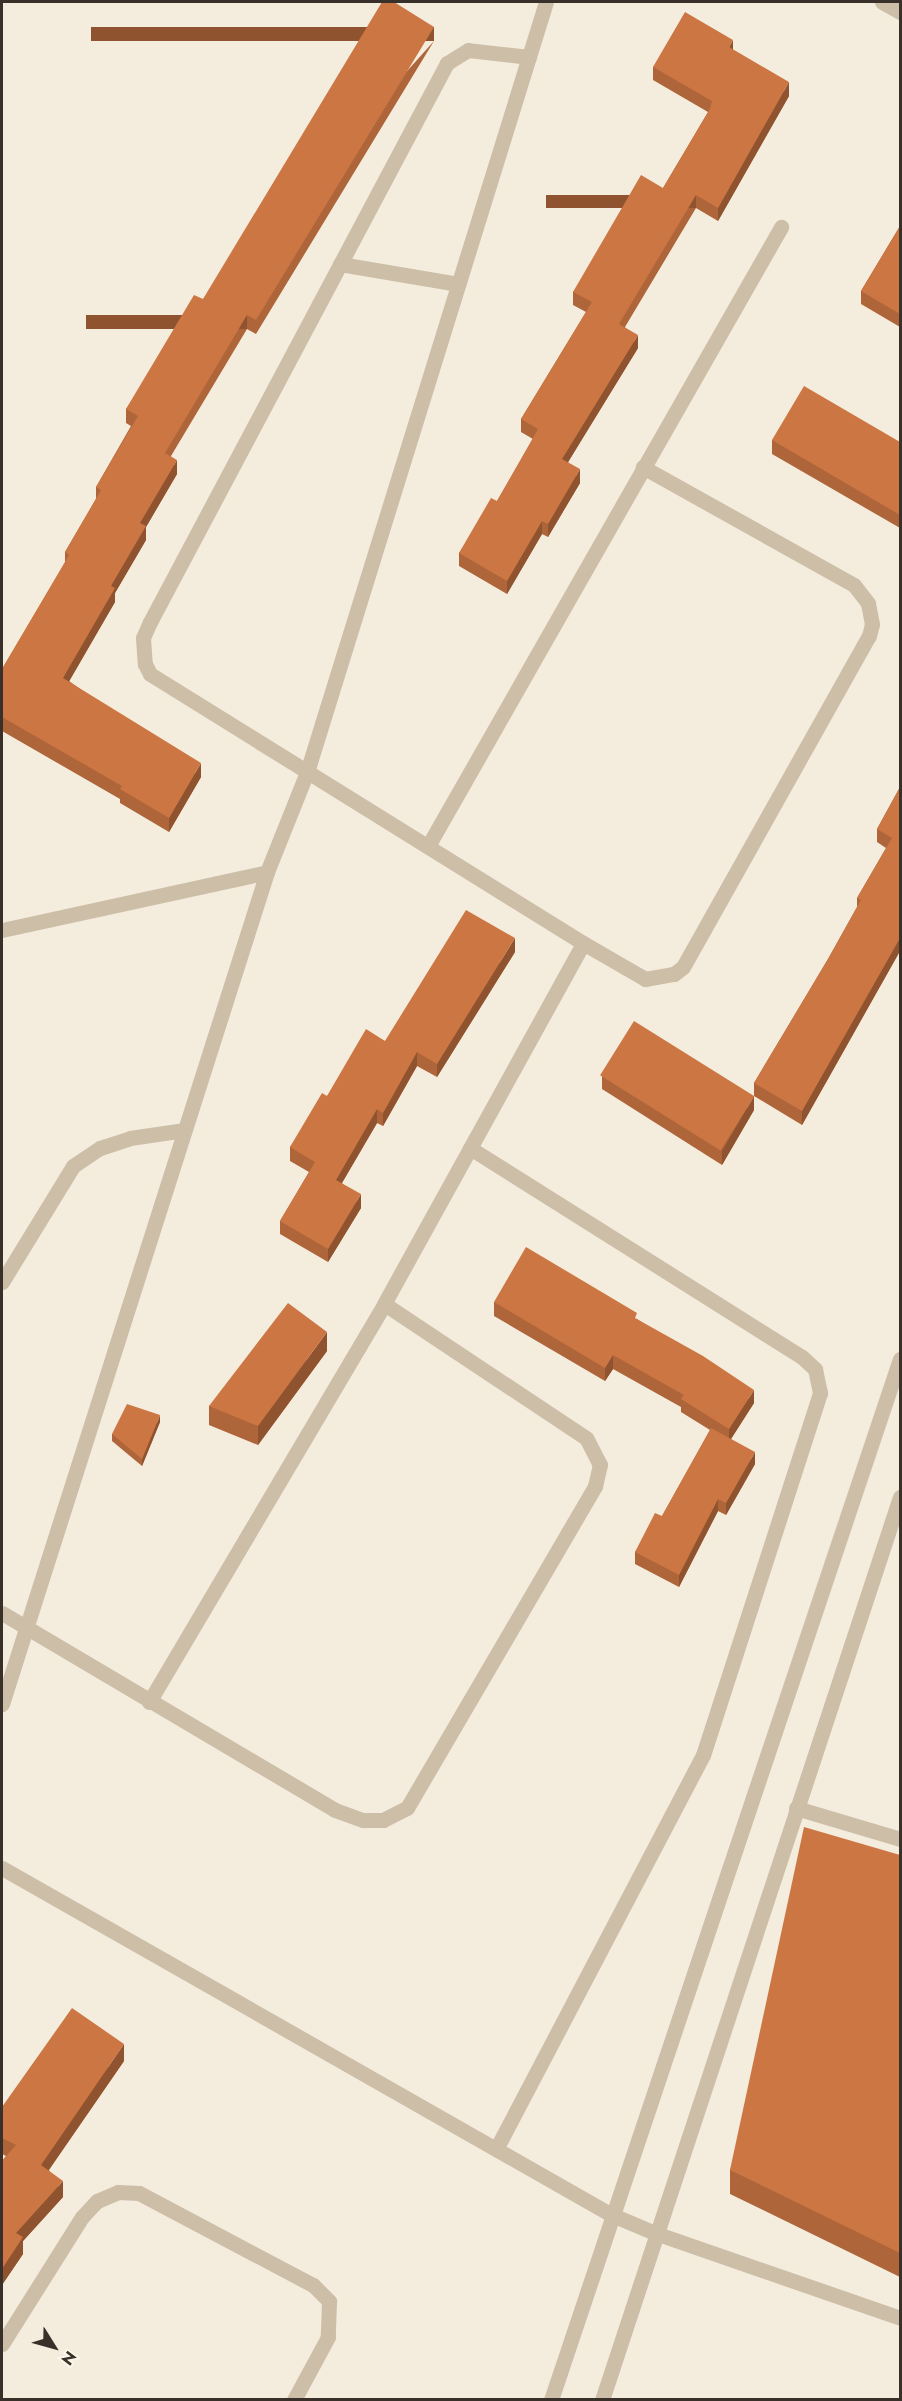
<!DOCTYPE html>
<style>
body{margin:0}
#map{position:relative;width:902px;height:2401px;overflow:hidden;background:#f4ecdd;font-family:Jost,sans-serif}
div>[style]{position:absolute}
.service>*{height:15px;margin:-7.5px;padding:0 7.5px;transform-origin:7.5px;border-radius:7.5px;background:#cdbea8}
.minor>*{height:15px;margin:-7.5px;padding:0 7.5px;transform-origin:7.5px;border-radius:7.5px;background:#cdbea8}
.tertiary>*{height:15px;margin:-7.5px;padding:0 7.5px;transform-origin:7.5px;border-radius:7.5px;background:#cdbea8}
.wall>*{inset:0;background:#af653a}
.shaded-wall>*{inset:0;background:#8f532f;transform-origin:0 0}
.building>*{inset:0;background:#cc7643;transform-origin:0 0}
span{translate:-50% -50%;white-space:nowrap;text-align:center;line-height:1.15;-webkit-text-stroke:5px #fbf5ea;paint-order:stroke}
.frame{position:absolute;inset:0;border:3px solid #393029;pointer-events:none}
.north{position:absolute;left:24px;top:2317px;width:60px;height:60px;-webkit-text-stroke:4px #fbf5ea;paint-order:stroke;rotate:127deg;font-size:16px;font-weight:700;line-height:24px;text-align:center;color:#393029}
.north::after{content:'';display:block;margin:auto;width:21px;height:27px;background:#393029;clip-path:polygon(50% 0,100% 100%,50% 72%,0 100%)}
</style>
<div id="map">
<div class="service">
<i style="left:470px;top:1148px;width:392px;rotate:32.2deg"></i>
<i style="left:802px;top:1357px;width:18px;rotate:43deg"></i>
<i style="left:815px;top:1369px;width:25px;rotate:78deg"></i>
<i style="left:820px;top:1393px;width:380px;rotate:107.9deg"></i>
<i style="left:703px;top:1755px;width:445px;rotate:117.7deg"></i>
</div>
<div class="minor">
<i style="left:882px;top:2px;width:21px;rotate:29deg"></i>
<i style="left:529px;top:57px;width:61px;rotate:-173.5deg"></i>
<i style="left:468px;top:50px;width:25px;rotate:148deg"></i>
<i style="left:447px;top:63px;width:633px;rotate:117.98deg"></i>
<i style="left:150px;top:622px;width:17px;rotate:114deg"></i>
<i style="left:143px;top:638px;width:26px;rotate:86deg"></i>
<i style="left:145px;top:664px;width:11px;rotate:63deg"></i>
<i style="left:150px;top:674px;width:510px;rotate:31.85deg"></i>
<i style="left:583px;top:943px;width:72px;rotate:30.1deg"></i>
<i style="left:645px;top:979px;width:29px;rotate:-10deg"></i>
<i style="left:674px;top:974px;width:11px;rotate:-38deg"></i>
<i style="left:683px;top:967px;width:380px;rotate:-60.7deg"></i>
<i style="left:869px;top:636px;width:12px;rotate:-76deg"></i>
<i style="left:872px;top:624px;width:21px;rotate:-101deg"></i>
<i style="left:868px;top:603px;width:23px;rotate:-128deg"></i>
<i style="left:854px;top:585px;width:242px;rotate:-150.8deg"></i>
<i style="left:340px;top:264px;width:120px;rotate:9.6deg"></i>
<i style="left:428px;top:846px;width:713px;rotate:-60.3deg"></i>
<i style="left:2px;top:930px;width:271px;rotate:-12.3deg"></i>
<i style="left:2px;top:1282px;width:136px;rotate:-58.5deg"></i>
<i style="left:73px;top:1166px;width:32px;rotate:-34deg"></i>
<i style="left:100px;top:1148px;width:32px;rotate:-18deg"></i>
<i style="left:130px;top:1138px;width:55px;rotate:-8.4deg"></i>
<i style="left:2px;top:1613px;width:387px;rotate:30.6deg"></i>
<i style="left:335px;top:1810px;width:30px;rotate:20deg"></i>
<i style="left:363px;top:1820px;width:20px"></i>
<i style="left:383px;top:1820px;width:27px;rotate:-27deg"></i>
<i style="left:407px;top:1808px;width:373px;rotate:-59.7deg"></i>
<i style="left:595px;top:1486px;width:22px;rotate:-77deg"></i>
<i style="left:600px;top:1465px;width:30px;rotate:-117deg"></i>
<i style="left:586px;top:1438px;width:242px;rotate:-146.4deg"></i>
<i style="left:149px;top:1702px;width:462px;rotate:-59.4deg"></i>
<i style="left:384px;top:1304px;width:412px;rotate:-61.1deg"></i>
<i style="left:2px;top:1704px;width:873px;rotate:-72.33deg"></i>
<i style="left:267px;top:872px;width:108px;rotate:-68.2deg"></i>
<i style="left:307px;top:772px;width:806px;rotate:-72.76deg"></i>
<i style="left:796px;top:1808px;width:109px;rotate:16.6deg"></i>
<i style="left:2px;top:1868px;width:700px;rotate:29.64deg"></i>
<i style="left:610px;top:2214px;width:49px;rotate:22.9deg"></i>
<i style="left:655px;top:2233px;width:259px;rotate:19.1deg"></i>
<i style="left:2px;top:2344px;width:150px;rotate:-57.8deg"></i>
<i style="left:82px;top:2217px;width:22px;rotate:-47deg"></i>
<i style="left:97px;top:2201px;width:23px;rotate:-23deg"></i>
<i style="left:118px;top:2192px;width:21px;rotate:3deg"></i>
<i style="left:139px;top:2193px;width:197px;rotate:27.9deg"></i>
<i style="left:313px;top:2285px;width:23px;rotate:45deg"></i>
<i style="left:329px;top:2301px;width:36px;rotate:92deg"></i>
<i style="left:328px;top:2337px;width:72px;rotate:118.4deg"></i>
</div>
<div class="tertiary">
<i style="left:551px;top:2400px;width:1098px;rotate:-71.47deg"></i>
<i style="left:602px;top:2400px;width:951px;rotate:-71.74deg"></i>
</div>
<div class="wall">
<i style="clip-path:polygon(434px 41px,256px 334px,247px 329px,171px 456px,177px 474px,146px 527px,146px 540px,115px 593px,115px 602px,69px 681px,201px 777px,169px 832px,120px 803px,120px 799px,2px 731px,2px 669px,65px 563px,65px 552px,96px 499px,96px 487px,131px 426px,126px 423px,126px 409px,203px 299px)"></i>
<i style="clip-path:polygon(733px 50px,789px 96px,718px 221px,696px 208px,625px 327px,638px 348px,568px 462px,580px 483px,548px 537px,542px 534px,507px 594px,459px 566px,459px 553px,497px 501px,533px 439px,521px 432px,521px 419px,586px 312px,573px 305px,573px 292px,663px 188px,708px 112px,653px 80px,653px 67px)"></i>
<i style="clip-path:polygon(900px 226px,900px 327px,861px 304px,861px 291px)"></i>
<i style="clip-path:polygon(772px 440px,900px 442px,900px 528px,772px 454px)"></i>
<i style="clip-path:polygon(900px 787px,900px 951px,802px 1125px,754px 1096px,754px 1083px,828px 959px,857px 907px,857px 898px,886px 848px,877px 842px,877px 829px)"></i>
<i style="clip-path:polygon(515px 952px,437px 1077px,417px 1066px,383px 1126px,377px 1123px,342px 1183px,361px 1208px,328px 1262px,280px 1234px,280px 1221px,309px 1172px,290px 1161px,290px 1147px,327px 1096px,385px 1041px)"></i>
<i style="clip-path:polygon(602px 1076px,754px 1110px,722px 1165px,602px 1089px)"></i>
<i style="clip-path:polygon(494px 1302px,637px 1319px,754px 1403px,731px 1439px,755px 1464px,726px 1515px,718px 1511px,679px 1587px,635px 1564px,635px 1552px,662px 1516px,710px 1430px,681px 1412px,681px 1407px,613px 1369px,605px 1381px,494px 1316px)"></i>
<i style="clip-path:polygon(327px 1351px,258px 1445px,209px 1425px,209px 1406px)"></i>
<i style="clip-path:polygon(160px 1422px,142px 1466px,112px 1441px,112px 1434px)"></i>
<i style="clip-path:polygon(900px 1855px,900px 2277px,730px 2194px,730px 2170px)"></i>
<i style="clip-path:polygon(124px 2061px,49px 2170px,63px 2197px,23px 2241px,23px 2254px,2px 2285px,2px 2161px,6px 2156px,2px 2154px,2px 2107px)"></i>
</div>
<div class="shaded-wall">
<i style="left:434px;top:27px;width:14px;height:343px;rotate:90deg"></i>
<i style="clip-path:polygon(733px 40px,733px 54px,729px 47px)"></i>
<i style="clip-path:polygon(789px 82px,789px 96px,718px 221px,718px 208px)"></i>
<i style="left:696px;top:195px;width:13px;height:150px;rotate:90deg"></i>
<i style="left:247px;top:315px;width:14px;height:161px;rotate:90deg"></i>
<i style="clip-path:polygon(638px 335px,638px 348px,562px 472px,562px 459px)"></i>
<i style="clip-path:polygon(177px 460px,177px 474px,146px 527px,146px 540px,115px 593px,115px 602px,63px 692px,63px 678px,111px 586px,140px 523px)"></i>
<i style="clip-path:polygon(580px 469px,580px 483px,548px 537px,548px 524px)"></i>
<i style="clip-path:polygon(542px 521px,542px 534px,507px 594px,507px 581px)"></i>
<i style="clip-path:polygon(201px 763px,201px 777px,169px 832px,169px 818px)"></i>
<i style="clip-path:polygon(515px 938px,515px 952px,437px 1077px,437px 1064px)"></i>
<i style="clip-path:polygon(900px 938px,900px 951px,802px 1125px,802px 1111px)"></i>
<i style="clip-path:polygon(417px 1052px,417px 1066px,383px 1126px,383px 1113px)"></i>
<i style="clip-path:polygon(754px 1096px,754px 1110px,722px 1165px,722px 1151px)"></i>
<i style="clip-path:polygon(377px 1109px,377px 1123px,336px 1193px,336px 1180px)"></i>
<i style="clip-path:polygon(361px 1194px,361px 1208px,328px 1262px,328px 1249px)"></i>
<i style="clip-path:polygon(327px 1332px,327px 1351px,258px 1445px,258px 1426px)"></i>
<i style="clip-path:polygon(613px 1355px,613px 1369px,605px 1381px,605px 1368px)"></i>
<i style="clip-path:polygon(754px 1390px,754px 1403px,729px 1442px,729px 1429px)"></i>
<i style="clip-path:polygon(160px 1415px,160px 1422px,142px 1466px,142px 1459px)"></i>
<i style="clip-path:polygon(755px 1452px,755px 1464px,726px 1515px,726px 1503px)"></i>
<i style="clip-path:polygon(718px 1499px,718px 1511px,679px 1587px,679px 1575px)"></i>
<i style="clip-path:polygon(124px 2044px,124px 2061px,41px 2181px,41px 2165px)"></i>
<i style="clip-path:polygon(63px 2181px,63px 2197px,23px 2241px,23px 2254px,2px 2285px,2px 2269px,16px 2233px)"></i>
</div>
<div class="building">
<i style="clip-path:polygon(382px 2px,394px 2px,434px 27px,256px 320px,247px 315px,165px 453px,177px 460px,140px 523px,146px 526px,111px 586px,115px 588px,63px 678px,201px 763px,169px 818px,120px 789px,122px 786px,2px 717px,2px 669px,69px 555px,65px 552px,101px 490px,96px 487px,138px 416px,126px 409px,194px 295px,203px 299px)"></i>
<i style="clip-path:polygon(685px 12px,733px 40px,729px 47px,789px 82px,718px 208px,696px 195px,619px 324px,638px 335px,562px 459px,580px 469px,548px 524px,542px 521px,507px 581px,459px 553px,491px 498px,497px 501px,538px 429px,521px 419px,592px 302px,573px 292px,641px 175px,663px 188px,710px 109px,712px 101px,653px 67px)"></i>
<i style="clip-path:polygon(900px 226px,900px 314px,861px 291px)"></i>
<i style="clip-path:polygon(804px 386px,900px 442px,900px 515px,772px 440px)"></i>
<i style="clip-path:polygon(900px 787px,900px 938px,802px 1111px,754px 1083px,828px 959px,861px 900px,857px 898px,892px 838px,877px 829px)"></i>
<i style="clip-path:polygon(466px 910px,515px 938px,437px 1064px,417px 1052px,383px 1113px,377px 1109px,336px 1180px,361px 1194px,328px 1249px,280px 1221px,315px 1162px,290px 1147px,322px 1093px,327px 1096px,366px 1029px,385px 1041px)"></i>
<i style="left:634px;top:1021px;width:142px;height:64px;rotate:32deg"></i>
<i style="clip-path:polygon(526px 1247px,637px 1313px,635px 1318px,703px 1356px,754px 1390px,729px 1429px,681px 1399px,684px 1395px,613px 1355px,605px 1368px,494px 1302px)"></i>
<i style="clip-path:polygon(288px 1303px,327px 1332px,258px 1426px,209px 1406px)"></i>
<i style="clip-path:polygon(127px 1404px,160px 1415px,142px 1459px,112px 1434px)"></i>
<i style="clip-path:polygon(711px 1428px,755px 1452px,726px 1503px,718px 1499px,679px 1575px,635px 1552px,655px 1513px,662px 1516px)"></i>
<i style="clip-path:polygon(804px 1827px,900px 1855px,900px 2253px,730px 2170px)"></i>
<i style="clip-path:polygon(72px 2008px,124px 2044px,41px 2165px,63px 2181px,16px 2233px,23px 2237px,2px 2269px,2px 2161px,16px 2145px,2px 2138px,2px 2107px)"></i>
</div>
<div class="frame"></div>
<div class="north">N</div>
</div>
